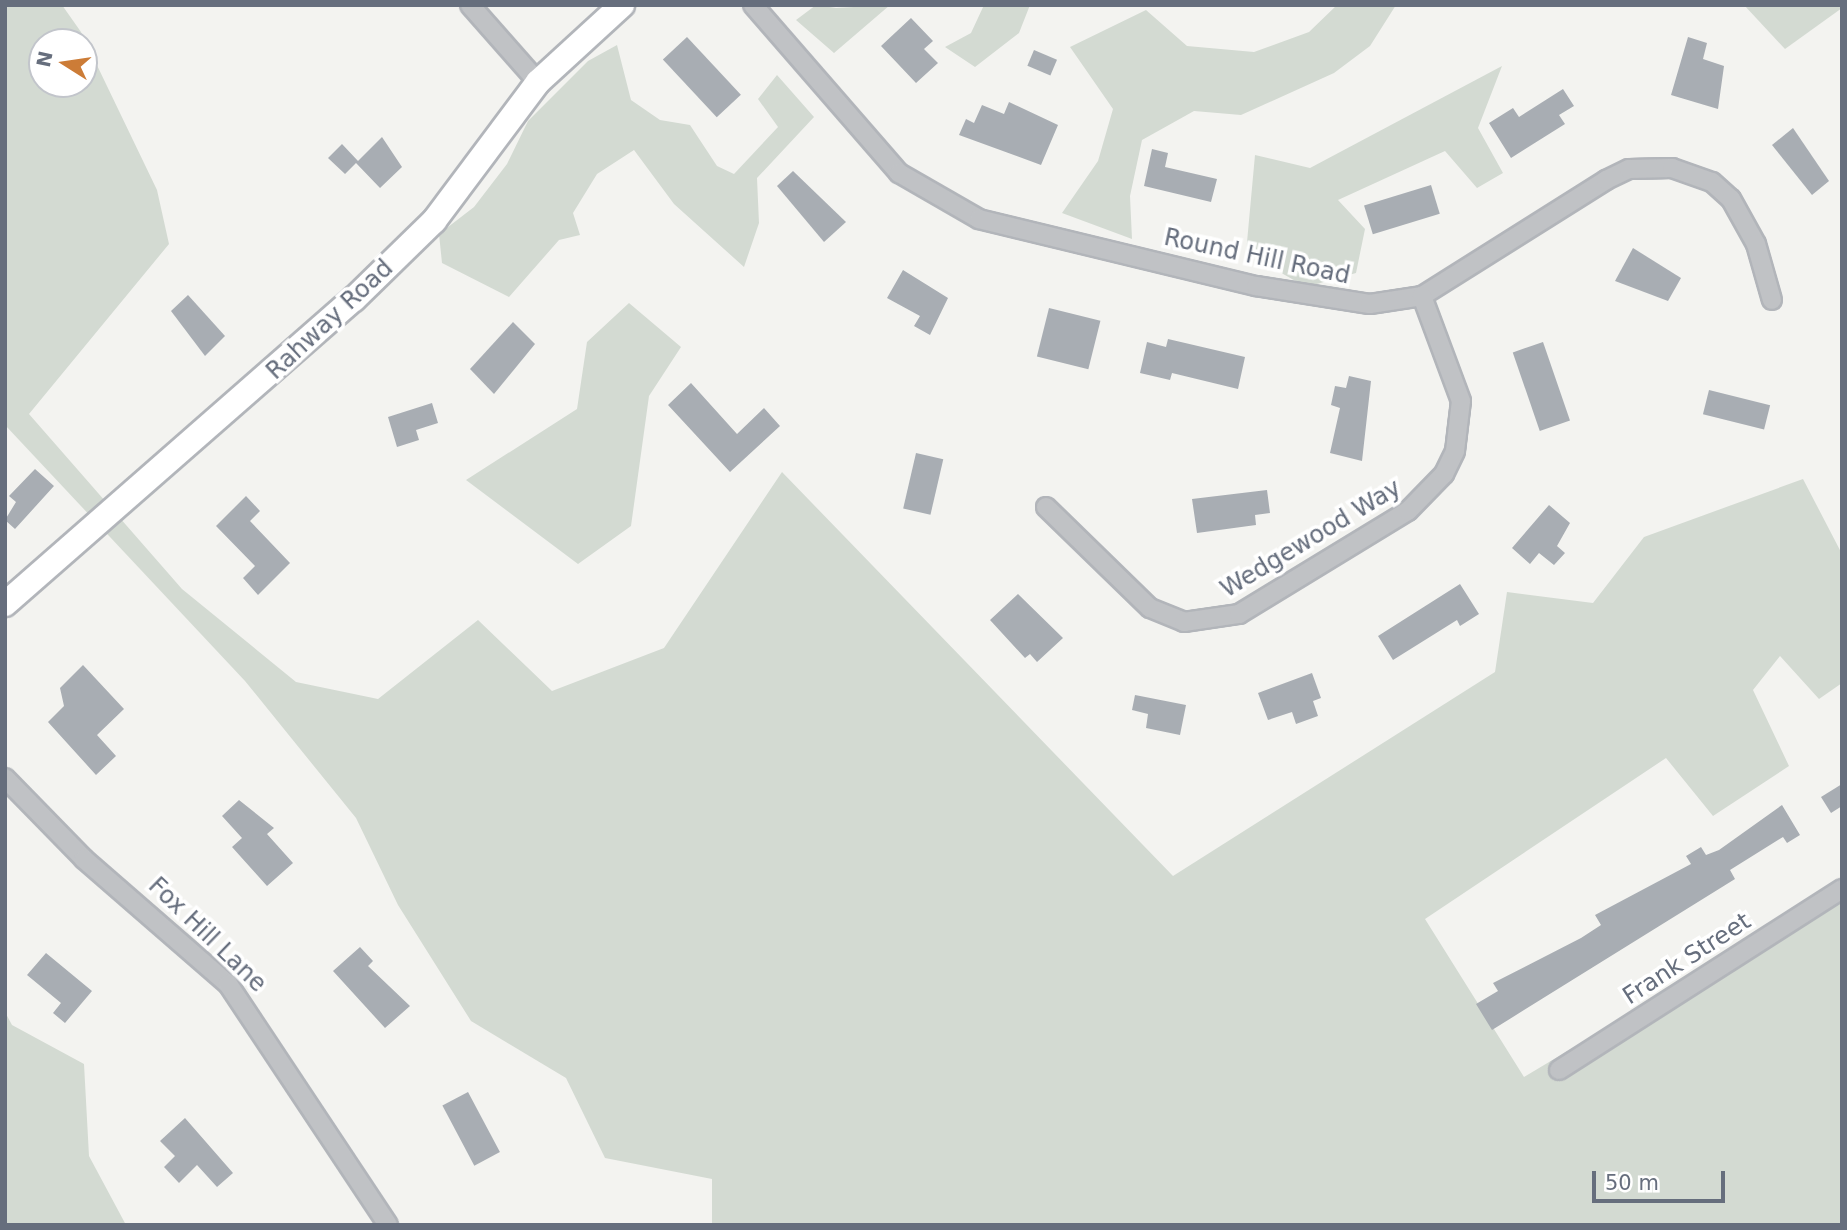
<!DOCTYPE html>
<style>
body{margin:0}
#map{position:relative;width:1847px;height:1230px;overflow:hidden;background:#f3f3f0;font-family:"DejaVu Sans",sans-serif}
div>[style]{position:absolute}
.green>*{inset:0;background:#d3dad2}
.building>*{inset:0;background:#a8adb3;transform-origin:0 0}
.roads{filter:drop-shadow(2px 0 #b2b5ba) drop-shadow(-2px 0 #b2b5ba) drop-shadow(0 2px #b2b5ba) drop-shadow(0 -2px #b2b5ba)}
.street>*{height:18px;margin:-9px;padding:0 9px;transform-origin:9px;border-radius:9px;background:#c0c2c5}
.secondary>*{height:24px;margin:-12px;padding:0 12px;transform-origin:12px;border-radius:12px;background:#fff}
span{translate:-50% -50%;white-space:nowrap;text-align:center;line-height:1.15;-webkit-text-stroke:7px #fff;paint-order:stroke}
.street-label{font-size:24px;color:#666e7d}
.frame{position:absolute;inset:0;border:7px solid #666e7d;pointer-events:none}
.north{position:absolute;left:28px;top:28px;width:70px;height:70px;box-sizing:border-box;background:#fff;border:2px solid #c2c5cb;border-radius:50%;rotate:282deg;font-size:19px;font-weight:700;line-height:28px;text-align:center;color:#666e7d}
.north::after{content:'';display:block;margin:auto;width:24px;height:32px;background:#cc7c37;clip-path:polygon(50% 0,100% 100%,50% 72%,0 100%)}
.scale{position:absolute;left:1592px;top:1171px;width:133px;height:32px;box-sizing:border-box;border:4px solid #666e7d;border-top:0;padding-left:9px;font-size:21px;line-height:24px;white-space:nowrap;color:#666e7d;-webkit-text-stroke:5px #fff;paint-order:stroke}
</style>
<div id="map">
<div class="green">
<i style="clip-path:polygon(evenodd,5px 5px,62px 5px,81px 32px,157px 190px,169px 244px,29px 414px,182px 589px,296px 682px,378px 699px,478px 620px,552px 691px,664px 648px,782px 472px,1173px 876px,1495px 672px,1507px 592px,1593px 603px,1644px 537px,1803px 479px,1842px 554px,1842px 683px,1819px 699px,1780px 656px,1753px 690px,1789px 766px,1713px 816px,1666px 758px,1425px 919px,1524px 1077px,1842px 887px,1842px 1225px,712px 1225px,712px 1179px,605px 1158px,566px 1078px,471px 1021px,398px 905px,356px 818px,245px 681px,5px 425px,5px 5px,42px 42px,84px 42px,84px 84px,42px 84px,42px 42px)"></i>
<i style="clip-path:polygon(816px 5px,836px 8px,890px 5px,834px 53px,796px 20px)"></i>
<i style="clip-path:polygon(984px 5px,1030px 5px,1019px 33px,975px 67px,945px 47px,971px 33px)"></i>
<i style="clip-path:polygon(1337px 5px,1396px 5px,1370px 46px,1334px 73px,1241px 115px,1194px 111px,1142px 140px,1130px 196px,1132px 239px,1062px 213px,1098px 161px,1113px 109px,1070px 47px,1146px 10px,1187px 46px,1254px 52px,1309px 32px)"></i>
<i style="clip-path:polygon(1744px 5px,1842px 5px,1842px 8px,1785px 49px)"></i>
<i style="clip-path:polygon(617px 45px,631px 100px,660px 120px,690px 125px,717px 166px,734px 174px,778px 127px,758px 99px,777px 75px,814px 117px,757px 178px,759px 223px,744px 267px,674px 204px,634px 150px,597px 174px,573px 213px,580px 235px,559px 240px,509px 297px,442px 263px,439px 234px,474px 207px,507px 164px,528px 121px,588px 61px)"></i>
<i style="clip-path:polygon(1502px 66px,1478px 128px,1503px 173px,1477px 188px,1445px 151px,1338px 200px,1365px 229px,1356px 273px,1306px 287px,1246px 253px,1255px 155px,1310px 168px)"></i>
<i style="clip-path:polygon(629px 303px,681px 347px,649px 396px,631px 526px,578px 564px,466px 480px,577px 409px,587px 342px)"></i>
<i style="clip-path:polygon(5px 1012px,12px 1025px,84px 1064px,89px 1156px,126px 1225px,5px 1225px)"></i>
</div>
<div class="building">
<i style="clip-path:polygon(911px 18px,933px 41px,924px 49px,938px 63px,916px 83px,881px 46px)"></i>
<i style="left:687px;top:37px;width:79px;height:33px;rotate:47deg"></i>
<i style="clip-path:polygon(1688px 37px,1707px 43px,1703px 59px,1724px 66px,1718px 109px,1671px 95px)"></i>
<i style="left:1034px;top:50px;width:25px;height:17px;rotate:23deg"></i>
<i style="clip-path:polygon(1563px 89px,1574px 106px,1559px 115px,1565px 124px,1511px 158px,1489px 123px,1513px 108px,1519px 117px)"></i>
<i style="clip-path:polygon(1009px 102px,1058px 125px,1041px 165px,959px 135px,966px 119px,974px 123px,982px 105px,1004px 114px)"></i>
<i style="clip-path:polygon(1793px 128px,1829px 181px,1812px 195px,1772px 145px)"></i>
<i style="clip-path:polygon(382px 137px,402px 167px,380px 188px,356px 163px,345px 174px,328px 158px,342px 144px,358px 161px)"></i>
<i style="clip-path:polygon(1152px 149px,1168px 153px,1165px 167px,1217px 179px,1211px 202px,1144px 186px)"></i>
<i style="clip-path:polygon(793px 171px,846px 222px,824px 242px,777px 186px)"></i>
<i style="left:1431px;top:185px;width:30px;height:70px;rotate:73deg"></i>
<i style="clip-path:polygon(1633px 248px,1681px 278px,1668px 301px,1615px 281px)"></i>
<i style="clip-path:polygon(903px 270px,948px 298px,930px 335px,914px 326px,920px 316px,887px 298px)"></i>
<i style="clip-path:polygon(188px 295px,225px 336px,205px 356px,171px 311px)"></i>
<i style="left:1049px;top:308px;width:53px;height:50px;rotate:14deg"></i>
<i style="clip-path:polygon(513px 322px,535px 344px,494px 394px,470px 369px)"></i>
<i style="clip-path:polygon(1168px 339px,1245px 357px,1238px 389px,1172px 373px,1170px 380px,1140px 373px,1147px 342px,1166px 347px)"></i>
<i style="left:1543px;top:342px;width:83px;height:32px;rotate:71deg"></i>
<i style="clip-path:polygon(1349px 376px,1371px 381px,1362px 461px,1330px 453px,1340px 408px,1331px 405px,1335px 386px,1346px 388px)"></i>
<i style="clip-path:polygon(691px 383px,737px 434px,764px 408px,780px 426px,730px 472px,668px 405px)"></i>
<i style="left:1709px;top:390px;width:63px;height:25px;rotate:14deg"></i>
<i style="clip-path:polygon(432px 403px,438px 423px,416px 430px,419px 440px,397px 447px,388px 417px)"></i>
<i style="left:916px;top:453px;width:28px;height:57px;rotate:13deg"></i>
<i style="clip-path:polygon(35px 469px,54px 486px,15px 529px,5px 520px,16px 502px,9px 496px)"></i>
<i style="clip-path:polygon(1267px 490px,1270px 513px,1255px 515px,1256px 525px,1197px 533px,1192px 499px)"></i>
<i style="clip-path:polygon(246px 496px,260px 511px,250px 521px,290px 563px,258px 595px,243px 578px,255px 566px,216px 526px)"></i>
<i style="clip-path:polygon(1549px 505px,1570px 523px,1557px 546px,1565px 553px,1554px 565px,1539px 553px,1530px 564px,1512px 548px)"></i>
<i style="clip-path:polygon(1460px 584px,1479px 614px,1460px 626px,1457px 620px,1393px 660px,1378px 636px)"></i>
<i style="clip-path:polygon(1018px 594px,1063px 638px,1037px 662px,1030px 654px,1025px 658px,990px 620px)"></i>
<i style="clip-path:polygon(83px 665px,124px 709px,97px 735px,116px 756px,96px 775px,48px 722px,64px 706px,60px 688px)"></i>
<i style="clip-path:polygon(1312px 673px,1321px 698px,1313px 701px,1318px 716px,1296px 724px,1292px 712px,1268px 720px,1258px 693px)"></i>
<i style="clip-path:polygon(1135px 695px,1186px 705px,1180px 735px,1146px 728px,1148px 714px,1132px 710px)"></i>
<i style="clip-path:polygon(1842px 784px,1842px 806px,1831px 813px,1821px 797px)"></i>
<i style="clip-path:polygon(239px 800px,274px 828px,267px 834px,293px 863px,267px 886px,232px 847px,242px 838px,222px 816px)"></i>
<i style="clip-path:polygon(1782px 805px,1800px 835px,1787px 843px,1783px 837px,1730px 870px,1735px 879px,1492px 1030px,1476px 1004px,1498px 991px,1493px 983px,1581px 938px,1601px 925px,1595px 915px,1691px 864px,1686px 856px,1701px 847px,1706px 855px,1719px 850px)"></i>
<i style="clip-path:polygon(360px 947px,373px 961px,368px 966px,410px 1006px,385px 1028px,333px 971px)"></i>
<i style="clip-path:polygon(46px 953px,92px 991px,65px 1023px,53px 1013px,61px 1003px,27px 975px)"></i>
<i style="left:468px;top:1092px;width:68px;height:29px;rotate:62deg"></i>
<i style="clip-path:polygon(185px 1118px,233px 1173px,217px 1187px,197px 1165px,179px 1183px,164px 1167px,175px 1156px,160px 1141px)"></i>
</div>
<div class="roads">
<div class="street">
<i style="left:470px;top:5px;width:103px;rotate:48.6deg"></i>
<i style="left:753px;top:5px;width:223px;rotate:49deg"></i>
<i style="left:899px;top:173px;width:92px;rotate:29.9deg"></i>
<i style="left:979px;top:219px;width:285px;rotate:13.6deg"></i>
<i style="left:1256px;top:286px;width:115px;rotate:9deg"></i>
<i style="left:1370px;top:304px;width:53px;rotate:-8.7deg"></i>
<i style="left:1422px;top:296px;width:218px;rotate:-32.2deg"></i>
<i style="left:1606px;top:180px;width:25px;rotate:-26deg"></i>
<i style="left:1629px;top:169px;width:43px;rotate:-1.3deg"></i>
<i style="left:1672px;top:168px;width:42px;rotate:19.3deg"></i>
<i style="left:1712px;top:182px;width:25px;rotate:42deg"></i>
<i style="left:1731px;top:199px;width:51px;rotate:60.9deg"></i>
<i style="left:1756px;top:244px;width:58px;rotate:74.1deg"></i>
<i style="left:1046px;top:507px;width:145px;rotate:44.2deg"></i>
<i style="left:1150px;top:608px;width:37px;rotate:22deg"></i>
<i style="left:1184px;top:622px;width:56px;rotate:-8.3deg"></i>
<i style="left:1239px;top:614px;width:198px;rotate:-31.4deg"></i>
<i style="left:1408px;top:511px;width:52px;rotate:-45.8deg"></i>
<i style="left:1444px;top:474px;width:25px;rotate:-64deg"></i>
<i style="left:1455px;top:451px;width:50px;rotate:-83.2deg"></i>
<i style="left:1461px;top:401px;width:112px;rotate:-110.4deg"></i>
<i style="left:5px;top:778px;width:113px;rotate:45.7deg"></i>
<i style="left:84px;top:859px;width:191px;rotate:41deg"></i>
<i style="left:228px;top:984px;width:289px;rotate:56.4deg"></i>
<i style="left:1559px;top:1070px;width:336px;rotate:-32.6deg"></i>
</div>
<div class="secondary">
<i style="left:5px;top:604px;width:463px;rotate:-41.2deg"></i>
<i style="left:354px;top:299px;width:112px;rotate:-44.3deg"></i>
<i style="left:434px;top:221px;width:174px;rotate:-53.2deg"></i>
<i style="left:538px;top:82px;width:114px;rotate:-42.5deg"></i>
</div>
</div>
<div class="street-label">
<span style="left:1257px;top:257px;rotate:12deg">Round Hill Road</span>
<span style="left:330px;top:320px;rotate:-43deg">Rahway Road</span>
<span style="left:1311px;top:539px;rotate:-31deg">Wedgewood Way</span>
<span style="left:207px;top:935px;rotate:44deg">Fox Hill Lane</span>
<span style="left:1687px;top:959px;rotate:-33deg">Frank Street</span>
</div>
<div class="frame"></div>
<div class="north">N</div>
<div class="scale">50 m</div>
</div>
